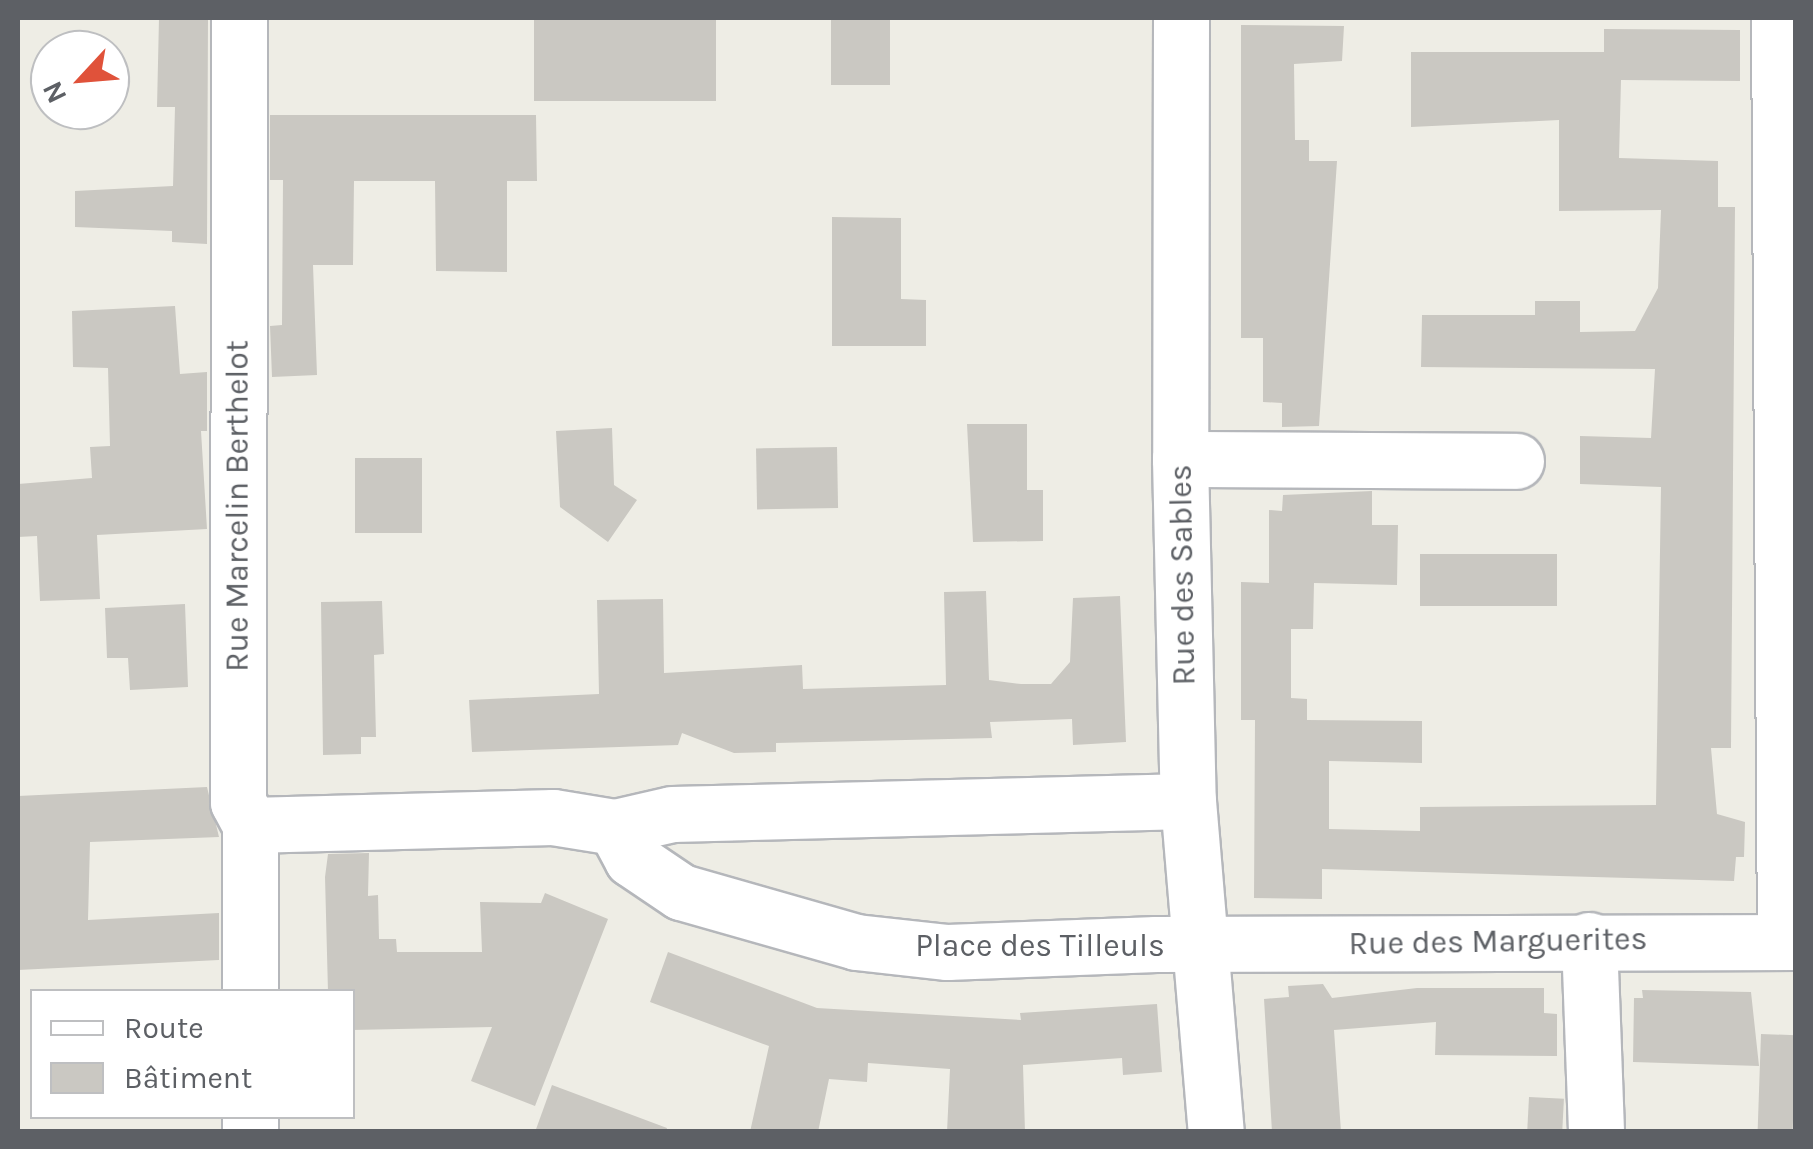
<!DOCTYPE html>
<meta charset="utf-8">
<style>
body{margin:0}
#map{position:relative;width:1813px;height:1149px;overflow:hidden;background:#eeede5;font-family:Karla,sans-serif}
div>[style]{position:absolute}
.building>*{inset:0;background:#cac8c2;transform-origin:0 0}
.roads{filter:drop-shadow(2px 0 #b5b7bb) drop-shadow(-2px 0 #b5b7bb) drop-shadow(0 2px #b5b7bb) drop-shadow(0 -2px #b5b7bb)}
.minor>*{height:55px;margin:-27.5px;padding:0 27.5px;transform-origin:27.5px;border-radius:27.5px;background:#fff}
span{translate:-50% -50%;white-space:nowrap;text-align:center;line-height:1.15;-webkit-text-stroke:8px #fff;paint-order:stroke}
.street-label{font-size:32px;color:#5d6065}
.frame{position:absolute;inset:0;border:20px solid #5d6065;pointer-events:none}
.legend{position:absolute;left:30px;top:989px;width:325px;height:130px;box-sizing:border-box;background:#fff;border:2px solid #bebfc1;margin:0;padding:12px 18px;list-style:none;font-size:30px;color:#5d6065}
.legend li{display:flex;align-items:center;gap:20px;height:50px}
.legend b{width:50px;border:2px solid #bebfc1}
.north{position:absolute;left:30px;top:30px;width:100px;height:100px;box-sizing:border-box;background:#fff;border:2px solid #bebfc1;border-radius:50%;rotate:244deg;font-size:28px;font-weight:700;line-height:40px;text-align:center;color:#5d6065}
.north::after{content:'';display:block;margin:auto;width:35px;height:45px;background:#e0523a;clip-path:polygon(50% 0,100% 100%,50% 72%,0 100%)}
</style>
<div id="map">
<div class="building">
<i style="clip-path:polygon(159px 18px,208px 18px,207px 244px,172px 242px,172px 231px,75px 227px,75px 191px,173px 186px,175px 107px,157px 107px)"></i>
<i style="left:534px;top:18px;width:182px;height:83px"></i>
<i style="left:831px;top:18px;width:59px;height:67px"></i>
<i style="clip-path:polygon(1241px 25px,1344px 26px,1342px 61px,1294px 64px,1295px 140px,1309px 140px,1309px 161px,1337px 161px,1319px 426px,1282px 427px,1282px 403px,1263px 402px,1263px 338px,1241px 338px)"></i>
<i style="clip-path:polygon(1604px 29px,1740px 30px,1740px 81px,1621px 80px,1619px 158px,1718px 161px,1718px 207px,1735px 207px,1731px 748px,1711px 748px,1717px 814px,1745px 822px,1744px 857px,1736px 857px,1734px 881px,1322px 869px,1322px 899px,1254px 898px,1255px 720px,1241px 720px,1241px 582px,1269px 583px,1269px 510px,1282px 511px,1283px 495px,1372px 491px,1372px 525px,1398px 525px,1397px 585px,1314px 583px,1313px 629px,1291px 629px,1291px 698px,1307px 699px,1307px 720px,1422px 721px,1422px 763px,1329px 761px,1329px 829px,1420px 831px,1420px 807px,1656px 805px,1661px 487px,1580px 484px,1580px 436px,1651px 438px,1655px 369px,1421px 367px,1422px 315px,1535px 315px,1535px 301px,1580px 301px,1580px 332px,1635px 331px,1658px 288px,1661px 210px,1559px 211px,1559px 120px,1411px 127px,1411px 52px,1604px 52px)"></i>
<i style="clip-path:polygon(270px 115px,536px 115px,537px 181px,507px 181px,507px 272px,436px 271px,435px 181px,354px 181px,353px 265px,313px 265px,317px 375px,272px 377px,270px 326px,282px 325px,283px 180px,270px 180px)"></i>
<i style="clip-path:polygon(832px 217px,901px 218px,901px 299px,926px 300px,926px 346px,832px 346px)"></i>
<i style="clip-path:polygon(175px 306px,180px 374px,207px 372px,207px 431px,201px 431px,207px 529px,97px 535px,100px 599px,40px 601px,37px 536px,18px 537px,18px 484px,92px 478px,90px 447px,110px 446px,108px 368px,73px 367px,72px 311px)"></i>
<i style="clip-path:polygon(967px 424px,1027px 424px,1027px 490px,1043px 490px,1043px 541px,973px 542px)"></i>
<i style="clip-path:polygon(612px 428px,614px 485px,637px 500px,608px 542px,560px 507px,556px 431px)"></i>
<i style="left:837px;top:447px;width:61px;height:81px;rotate:89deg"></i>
<i style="left:355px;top:458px;width:67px;height:75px"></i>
<i style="left:1420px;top:554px;width:137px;height:52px"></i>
<i style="clip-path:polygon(986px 591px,989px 680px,1021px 684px,1051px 684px,1070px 662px,1073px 598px,1120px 596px,1126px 742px,1073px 745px,1072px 719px,990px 722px,992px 738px,776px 743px,776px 752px,734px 753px,682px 733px,678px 745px,472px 752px,469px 700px,599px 694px,597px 600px,663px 599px,664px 673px,802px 665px,803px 689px,946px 685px,944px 592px)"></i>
<i style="clip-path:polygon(382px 601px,384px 654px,374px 655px,376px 737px,361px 737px,361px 754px,323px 755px,321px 602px)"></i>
<i style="clip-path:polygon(185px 604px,188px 687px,130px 690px,128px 658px,107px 658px,105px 608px)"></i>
<i style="clip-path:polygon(207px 787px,219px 837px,90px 842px,88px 920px,219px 913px,219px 960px,18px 970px,18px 796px)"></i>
<i style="clip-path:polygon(369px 853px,368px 896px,378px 895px,379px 939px,396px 939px,397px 952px,482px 952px,480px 902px,541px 903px,545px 893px,608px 919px,535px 1106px,471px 1081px,492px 1027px,352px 1030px,352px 992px,328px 992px,325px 877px,328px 854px)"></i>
<i style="clip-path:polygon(668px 952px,817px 1008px,1021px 1020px,1020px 1013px,1157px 1004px,1162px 1072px,1123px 1075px,1122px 1058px,1023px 1065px,1025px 1132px,947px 1132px,950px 1069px,868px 1063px,867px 1082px,829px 1079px,818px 1132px,750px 1132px,769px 1046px,650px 1002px)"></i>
<i style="clip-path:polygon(1323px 984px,1332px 998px,1417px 988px,1544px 988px,1544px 1013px,1557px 1014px,1557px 1056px,1435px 1055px,1436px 1022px,1334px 1030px,1341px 1132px,1272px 1132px,1264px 999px,1289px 997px,1288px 986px)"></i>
<i style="clip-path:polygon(1642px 990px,1751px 992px,1759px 1066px,1633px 1062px,1634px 998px,1643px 998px)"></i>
<i style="left:1761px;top:1034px;width:35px;height:98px;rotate:2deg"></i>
<i style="clip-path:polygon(552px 1085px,667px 1128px,666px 1132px,535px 1132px)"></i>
<i style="left:1529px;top:1097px;width:35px;height:35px;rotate:3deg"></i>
</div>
<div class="roads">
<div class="minor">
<i style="left:239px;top:18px;width:784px;rotate:90.07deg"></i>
<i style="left:238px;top:802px;width:26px;rotate:62deg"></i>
<i style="left:250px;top:825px;width:167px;rotate:90deg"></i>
<i style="left:1181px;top:18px;width:441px;rotate:90.1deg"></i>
<i style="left:1180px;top:459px;width:342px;rotate:88.7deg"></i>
<i style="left:1188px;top:801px;width:332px;rotate:85.2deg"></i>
<i style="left:1779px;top:18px;width:924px;rotate:89.63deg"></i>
<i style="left:1180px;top:459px;width:336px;rotate:0.3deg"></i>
<i style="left:250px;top:825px;width:303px;rotate:-1.5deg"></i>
<i style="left:553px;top:817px;width:63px;rotate:9.2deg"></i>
<i style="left:615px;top:827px;width:58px;rotate:-12.8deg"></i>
<i style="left:672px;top:814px;width:516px;rotate:-1.44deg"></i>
<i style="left:615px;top:827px;width:36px;rotate:62deg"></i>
<i style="left:632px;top:859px;width:59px;rotate:34deg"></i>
<i style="left:681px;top:892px;width:182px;rotate:15.9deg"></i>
<i style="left:856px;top:942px;width:92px;rotate:6.3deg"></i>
<i style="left:947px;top:952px;width:209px;rotate:-2.2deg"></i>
<i style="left:1156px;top:944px;width:640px;rotate:-0.18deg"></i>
<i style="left:1589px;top:940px;width:192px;rotate:87.9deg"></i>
<i style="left:250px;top:1116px;width:16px;rotate:90deg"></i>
</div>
</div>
<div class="street-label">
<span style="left:238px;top:506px;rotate:-90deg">Rue Marcelin Berthelot</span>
<span style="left:1183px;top:575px;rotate:-91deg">Rue des Sables</span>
<span style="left:1498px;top:942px;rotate:-1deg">Rue des Marguerites</span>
<span style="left:1040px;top:946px">Place des Tilleuls</span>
</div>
<div class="frame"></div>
<ul class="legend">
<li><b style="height:12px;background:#fff"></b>Route</li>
<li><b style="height:28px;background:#cac8c2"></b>Bâtiment</li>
</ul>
<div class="north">N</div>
</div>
